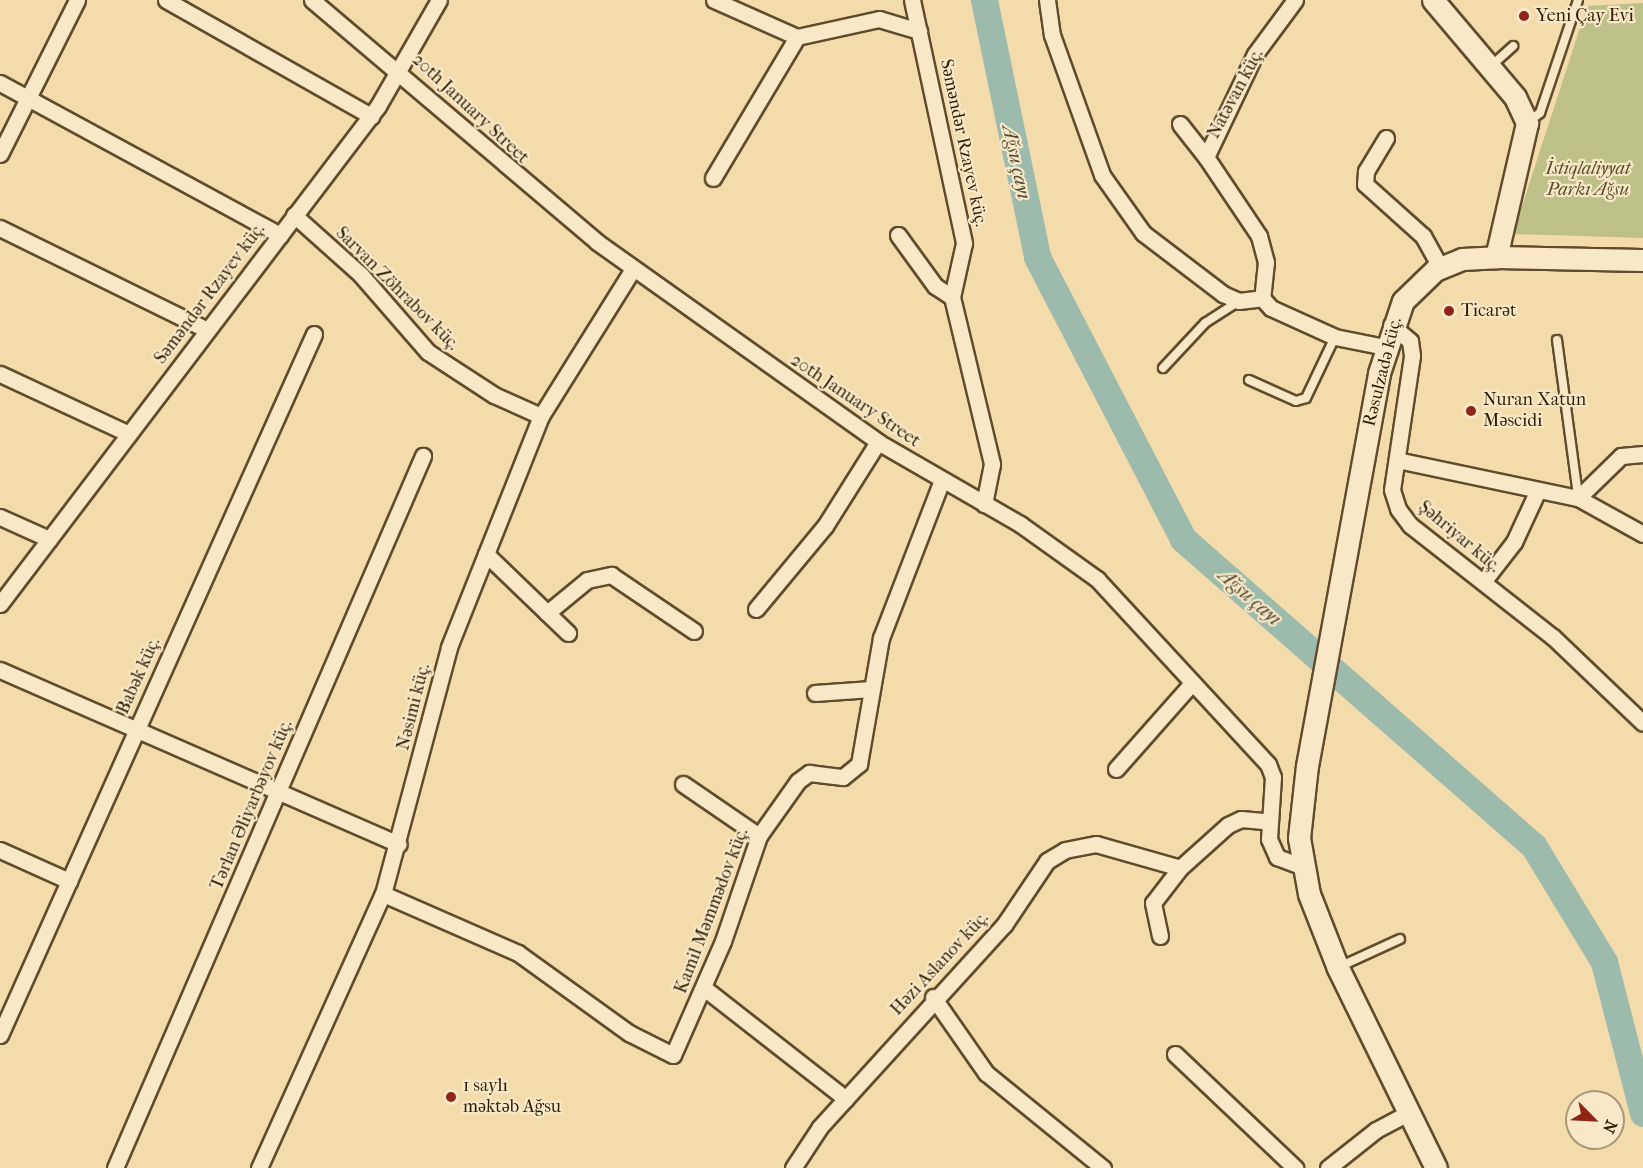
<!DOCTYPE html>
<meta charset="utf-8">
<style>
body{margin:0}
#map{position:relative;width:1643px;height:1168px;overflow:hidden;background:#f4dbab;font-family:"IM FELL French Canon",serif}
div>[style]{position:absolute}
.green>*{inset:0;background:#bdc088}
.river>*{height:27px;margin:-13.5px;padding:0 13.5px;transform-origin:13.5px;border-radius:13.5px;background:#9cbbad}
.roads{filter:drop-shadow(2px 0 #604c2c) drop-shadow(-2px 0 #604c2c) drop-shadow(0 2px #604c2c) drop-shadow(0 -2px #604c2c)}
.lane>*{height:8px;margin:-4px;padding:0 4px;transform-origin:4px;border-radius:4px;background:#f8e8c8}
.street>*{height:15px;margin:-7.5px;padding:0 7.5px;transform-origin:7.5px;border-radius:7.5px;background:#f8e8c8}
.secondary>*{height:21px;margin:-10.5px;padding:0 10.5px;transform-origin:10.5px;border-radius:10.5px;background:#f8e8c8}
.dots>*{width:16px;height:16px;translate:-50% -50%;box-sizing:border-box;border:3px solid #f8e8c8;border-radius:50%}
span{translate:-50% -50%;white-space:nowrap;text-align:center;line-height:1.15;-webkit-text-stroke:4.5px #f8e8c8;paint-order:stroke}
.poi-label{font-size:18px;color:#2f1c02}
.left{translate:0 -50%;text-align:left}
.street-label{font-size:18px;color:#2f1c02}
.park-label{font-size:18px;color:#5a4d2a;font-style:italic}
.water-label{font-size:20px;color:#504c35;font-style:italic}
.north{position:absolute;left:1565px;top:1090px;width:60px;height:60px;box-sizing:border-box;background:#f8e8c8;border:2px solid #a89679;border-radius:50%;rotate:114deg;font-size:16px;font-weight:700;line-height:24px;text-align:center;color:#2f1c02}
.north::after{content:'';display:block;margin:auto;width:21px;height:27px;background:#8f2418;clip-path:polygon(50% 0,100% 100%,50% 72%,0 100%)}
</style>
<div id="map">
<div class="green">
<i style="clip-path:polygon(1643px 3px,1643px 238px,1513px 234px,1587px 6px)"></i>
</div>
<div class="river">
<i style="left:984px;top:0;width:262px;rotate:78.3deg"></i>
<i style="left:1037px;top:257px;width:318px;rotate:62.6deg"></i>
<i style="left:1183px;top:539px;width:465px;rotate:41.2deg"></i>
<i style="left:1533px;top:845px;width:137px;rotate:58.7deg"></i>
<i style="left:1604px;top:962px;width:156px;rotate:75.5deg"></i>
</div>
<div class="roads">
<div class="lane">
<i style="left:1491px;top:66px;width:30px;rotate:-42deg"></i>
<i style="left:1528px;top:122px;width:15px;rotate:-37deg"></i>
<i style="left:1540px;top:113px;width:119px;rotate:-71.4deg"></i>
<i style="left:1557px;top:340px;width:157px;rotate:82.3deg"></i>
<i style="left:1163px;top:368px;width:62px;rotate:-47deg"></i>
<i style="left:1205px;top:323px;width:40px;rotate:-32.9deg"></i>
<i style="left:1249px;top:380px;width:51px;rotate:24.1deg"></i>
<i style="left:1296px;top:401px;width:10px;rotate:-17deg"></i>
<i style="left:1306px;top:398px;width:68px;rotate:-64.6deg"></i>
<i style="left:1339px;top:967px;width:67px;rotate:-24.7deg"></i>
</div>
<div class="street">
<i style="left:166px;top:0;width:236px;rotate:29.5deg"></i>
<i style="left:312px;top:0;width:374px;rotate:40.3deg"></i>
<i style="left:597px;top:242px;width:345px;rotate:35.4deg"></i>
<i style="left:878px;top:442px;width:164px;rotate:30deg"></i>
<i style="left:1020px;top:524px;width:95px;rotate:35.5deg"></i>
<i style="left:1097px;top:579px;width:252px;rotate:47.3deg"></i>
<i style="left:1268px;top:764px;width:14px;rotate:69deg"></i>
<i style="left:1273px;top:777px;width:62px;rotate:93.7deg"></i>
<i style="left:1269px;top:839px;width:20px;rotate:66deg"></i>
<i style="left:1277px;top:857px;width:26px;rotate:21deg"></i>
<i style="left:714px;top:0;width:91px;rotate:24deg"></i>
<i style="left:797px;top:37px;width:84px;rotate:-12.4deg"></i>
<i style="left:879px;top:19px;width:42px;rotate:16.7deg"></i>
<i style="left:912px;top:0;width:249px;rotate:77.9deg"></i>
<i style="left:964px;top:243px;width:55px;rotate:102.5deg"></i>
<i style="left:952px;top:297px;width:172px;rotate:76.5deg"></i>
<i style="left:992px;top:464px;width:41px;rotate:101.3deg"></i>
<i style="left:1047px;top:0;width:35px;rotate:82deg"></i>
<i style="left:1052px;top:35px;width:149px;rotate:70.3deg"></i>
<i style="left:1102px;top:175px;width:71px;rotate:54.7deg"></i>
<i style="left:1143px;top:233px;width:101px;rotate:37.3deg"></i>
<i style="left:1223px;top:294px;width:17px;rotate:24deg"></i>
<i style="left:1239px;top:301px;width:23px;rotate:-7deg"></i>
<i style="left:1295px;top:0;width:67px;rotate:126.5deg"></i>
<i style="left:1255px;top:54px;width:114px;rotate:115.4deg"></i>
<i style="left:1206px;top:157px;width:95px;rotate:56.1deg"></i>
<i style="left:1259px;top:236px;width:27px;rotate:75deg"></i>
<i style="left:1266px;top:262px;width:36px;rotate:96deg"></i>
<i style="left:1262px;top:298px;width:13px;rotate:48deg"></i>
<i style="left:1271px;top:308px;width:70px;rotate:24.4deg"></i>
<i style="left:1335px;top:337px;width:51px;rotate:11.3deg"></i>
<i style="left:0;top:83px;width:319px;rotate:28.5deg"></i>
<i style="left:1180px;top:124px;width:42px;rotate:51.8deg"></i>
<i style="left:1386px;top:138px;width:39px;rotate:121deg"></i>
<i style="left:1366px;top:171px;width:13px;rotate:94deg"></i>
<i style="left:1365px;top:184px;width:78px;rotate:41.9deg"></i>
<i style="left:1423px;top:236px;width:37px;rotate:61deg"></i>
<i style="left:0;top:154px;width:172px;rotate:-63.4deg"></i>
<i style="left:713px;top:178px;width:164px;rotate:-59.2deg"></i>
<i style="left:294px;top:215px;width:90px;rotate:41.8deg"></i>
<i style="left:361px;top:275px;width:102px;rotate:49deg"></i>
<i style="left:428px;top:352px;width:79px;rotate:33.1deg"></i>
<i style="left:494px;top:395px;width:51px;rotate:24.1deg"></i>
<i style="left:0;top:228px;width:231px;rotate:26.2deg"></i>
<i style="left:898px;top:235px;width:63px;rotate:54deg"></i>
<i style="left:935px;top:286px;width:20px;rotate:33deg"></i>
<i style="left:1391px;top:325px;width:25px;rotate:40deg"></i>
<i style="left:1410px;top:341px;width:15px;rotate:82deg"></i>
<i style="left:1412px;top:356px;width:135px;rotate:98.5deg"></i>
<i style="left:1392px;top:490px;width:20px;rotate:72deg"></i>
<i style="left:1398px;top:509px;width:20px;rotate:53deg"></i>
<i style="left:1410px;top:525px;width:182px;rotate:38.1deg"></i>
<i style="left:1553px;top:637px;width:124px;rotate:43.7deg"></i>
<i style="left:0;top:374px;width:142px;rotate:24.9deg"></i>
<i style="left:1397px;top:460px;width:185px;rotate:11.9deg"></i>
<i style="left:1578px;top:498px;width:74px;rotate:29deg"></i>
<i style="left:1578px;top:498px;width:60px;rotate:-44.3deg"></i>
<i style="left:1621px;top:456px;width:22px;rotate:-5deg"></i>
<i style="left:0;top:517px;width:54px;rotate:24.2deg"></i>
<i style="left:486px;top:554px;width:114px;rotate:43.9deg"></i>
<i style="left:1483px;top:582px;width:51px;rotate:-52.2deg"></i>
<i style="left:1514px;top:542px;width:57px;rotate:-65.2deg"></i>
<i style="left:0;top:604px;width:625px;rotate:-52.8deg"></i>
<i style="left:378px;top:106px;width:122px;rotate:-60.1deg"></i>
<i style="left:756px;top:609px;width:108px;rotate:-50.3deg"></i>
<i style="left:825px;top:526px;width:99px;rotate:-57.8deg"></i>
<i style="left:547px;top:613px;width:52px;rotate:-39.5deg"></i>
<i style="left:587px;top:580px;width:25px;rotate:-12deg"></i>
<i style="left:611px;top:575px;width:100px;rotate:34deg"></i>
<i style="left:0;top:670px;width:435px;rotate:23.6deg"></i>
<i style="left:815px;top:693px;width:56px;rotate:-4.1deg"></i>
<i style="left:1116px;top:769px;width:115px;rotate:-48.5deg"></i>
<i style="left:683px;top:784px;width:92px;rotate:34.4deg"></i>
<i style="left:0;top:850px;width:76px;rotate:24.2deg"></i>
<i style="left:383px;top:894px;width:147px;rotate:23.6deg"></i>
<i style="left:518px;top:953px;width:137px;rotate:35.8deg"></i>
<i style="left:629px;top:1033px;width:49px;rotate:26.6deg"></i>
<i style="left:673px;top:1055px;width:124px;rotate:-66.3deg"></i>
<i style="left:723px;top:941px;width:111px;rotate:-71.1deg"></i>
<i style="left:759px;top:836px;width:67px;rotate:-54.7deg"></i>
<i style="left:798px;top:781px;width:14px;rotate:-36deg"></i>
<i style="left:809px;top:773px;width:34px;rotate:7deg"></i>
<i style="left:843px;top:777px;width:21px;rotate:-39deg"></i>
<i style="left:859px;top:764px;width:128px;rotate:-80.1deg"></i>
<i style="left:881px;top:638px;width:169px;rotate:-68.9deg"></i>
<i style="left:1160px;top:936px;width:34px;rotate:-102deg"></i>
<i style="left:1153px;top:903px;width:44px;rotate:-52.4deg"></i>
<i style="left:704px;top:988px;width:180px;rotate:38deg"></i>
<i style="left:933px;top:997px;width:93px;rotate:55.1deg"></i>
<i style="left:986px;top:1073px;width:151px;rotate:39.1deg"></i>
<i style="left:0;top:1035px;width:768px;rotate:-65.87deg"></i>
<i style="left:1175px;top:1054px;width:166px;rotate:43.5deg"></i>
<i style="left:115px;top:1168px;width:776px;rotate:-66.61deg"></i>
<i style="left:259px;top:1168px;width:301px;rotate:-65.7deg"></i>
<i style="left:383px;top:894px;width:256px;rotate:-75deg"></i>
<i style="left:449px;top:647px;width:249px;rotate:-68.3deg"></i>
<i style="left:541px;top:416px;width:173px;rotate:-58deg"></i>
<i style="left:793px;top:1168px;width:49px;rotate:-56.6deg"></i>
<i style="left:820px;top:1127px;width:273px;rotate:-47.7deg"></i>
<i style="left:1004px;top:925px;width:77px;rotate:-56.1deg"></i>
<i style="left:1047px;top:861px;width:21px;rotate:-31deg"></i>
<i style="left:1065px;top:850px;width:32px;rotate:-11deg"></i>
<i style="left:1096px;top:844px;width:87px;rotate:15.9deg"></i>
<i style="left:1180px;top:868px;width:64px;rotate:-41.9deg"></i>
<i style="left:1228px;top:825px;width:14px;rotate:-25deg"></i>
<i style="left:1241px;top:819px;width:25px;rotate:5deg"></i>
<i style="left:1328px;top:1168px;width:61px;rotate:-38.4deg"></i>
<i style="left:1376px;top:1130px;width:36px;rotate:-28deg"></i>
</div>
<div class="secondary">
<i style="left:1433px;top:0;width:127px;rotate:49.8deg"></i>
<i style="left:1515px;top:97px;width:29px;rotate:65deg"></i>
<i style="left:1527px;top:123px;width:138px;rotate:103deg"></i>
<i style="left:1436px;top:1168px;width:223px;rotate:-116.1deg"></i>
<i style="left:1338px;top:968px;width:79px;rotate:-111.4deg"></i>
<i style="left:1309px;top:894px;width:57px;rotate:-100.1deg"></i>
<i style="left:1299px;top:838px;width:72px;rotate:-83.7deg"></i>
<i style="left:1307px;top:766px;width:400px;rotate:-79.6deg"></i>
<i style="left:1379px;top:373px;width:76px;rotate:-71.6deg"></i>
<i style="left:1403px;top:301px;width:45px;rotate:-44.1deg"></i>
<i style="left:1435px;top:270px;width:29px;rotate:-22deg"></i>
<i style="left:1462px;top:259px;width:34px;rotate:-3deg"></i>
<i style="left:1496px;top:257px;width:147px;rotate:1.2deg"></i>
</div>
</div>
<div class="dots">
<i style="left:1524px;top:16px;background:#8f2418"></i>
<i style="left:1449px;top:311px;background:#8f2418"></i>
<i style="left:1471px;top:411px;background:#8f2418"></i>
<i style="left:451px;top:1097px;background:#8f2418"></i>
</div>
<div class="poi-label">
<span class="left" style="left:1536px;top:16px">Yeni Çay Evi</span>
<span class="left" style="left:1461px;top:311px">Ticarət</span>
<span class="left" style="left:1483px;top:411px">Nuran Xatun<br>Məscidi</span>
<span class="left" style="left:463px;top:1097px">1 saylı<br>məktəb Ağsu</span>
</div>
<div class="street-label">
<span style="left:1236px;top:94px;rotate:-62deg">Natəvan küç.</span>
<span style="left:470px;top:109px;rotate:43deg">20th January Street</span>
<span style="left:963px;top:143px;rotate:78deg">Səməndər Rzayev küç.</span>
<span style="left:397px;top:289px;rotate:45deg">Sarvan Zöhrabov küç.</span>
<span style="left:210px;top:294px;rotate:-53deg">Səməndər Rzayev küç.</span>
<span style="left:1383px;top:372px;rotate:-76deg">Rəsulzadə küç.</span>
<span style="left:855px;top:401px;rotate:34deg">20th January Street</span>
<span style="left:1459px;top:537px;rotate:40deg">Şəhriyar küç.</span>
<span style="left:139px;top:676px;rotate:-66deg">Babək küç.</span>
<span style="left:414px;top:707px;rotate:-76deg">Nəsimi küç.</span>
<span style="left:252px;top:805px;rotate:-67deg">Tərlan Əliyarbəyov küç.</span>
<span style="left:712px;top:911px;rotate:-69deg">Kamil Məmmədov küç.</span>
<span style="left:940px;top:964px;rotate:-47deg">Həzi Aslanov küç.</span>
</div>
<div class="park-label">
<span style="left:1588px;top:180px">İstiqlaliyyat<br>Parkı Ağsu</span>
</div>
<div class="water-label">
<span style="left:1017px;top:162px;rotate:78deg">Ağsu çayı</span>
<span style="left:1250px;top:597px;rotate:41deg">Ağsu çayı</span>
</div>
<div class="north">N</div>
</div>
